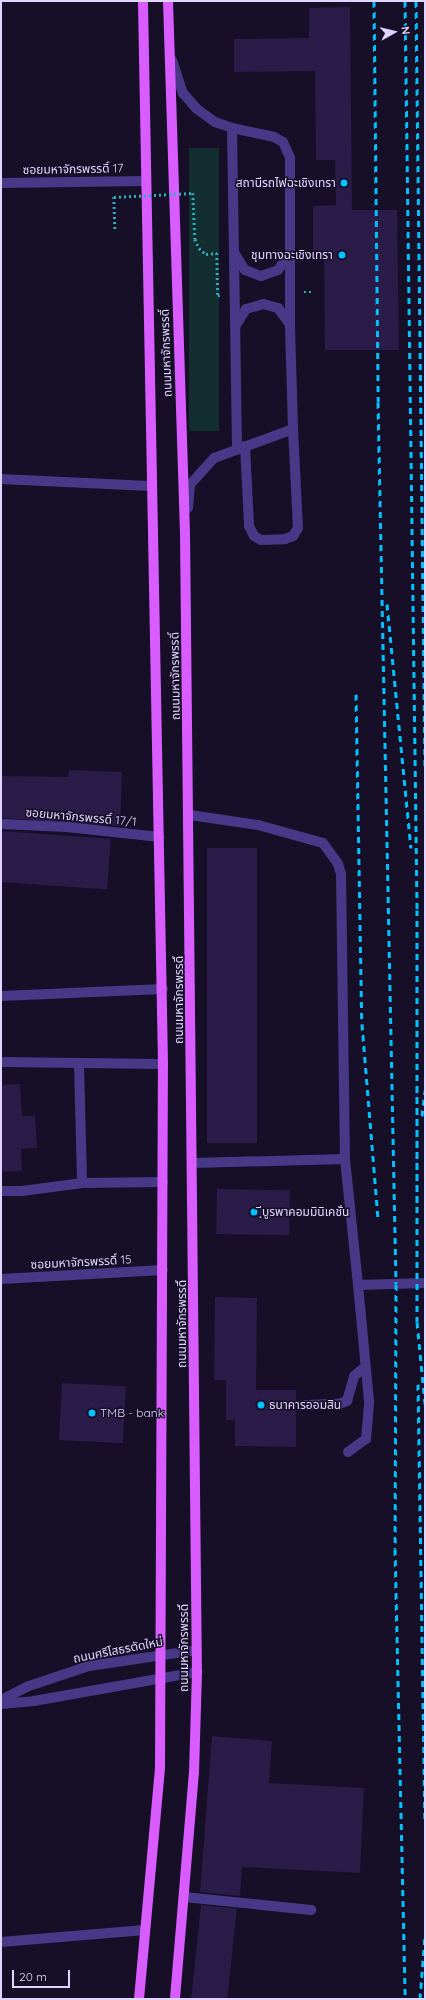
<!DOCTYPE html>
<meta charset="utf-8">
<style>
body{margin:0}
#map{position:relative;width:426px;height:2000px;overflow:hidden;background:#160f27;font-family:Quicksand,"Noto Sans Thai",sans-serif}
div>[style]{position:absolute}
.green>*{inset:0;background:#122e31;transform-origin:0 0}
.building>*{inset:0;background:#2a1b48;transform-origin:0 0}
.path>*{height:2.5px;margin-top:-1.25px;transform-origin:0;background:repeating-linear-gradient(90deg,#2dafbb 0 2px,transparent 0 5px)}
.service>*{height:10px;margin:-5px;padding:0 5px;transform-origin:5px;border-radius:5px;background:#473987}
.minor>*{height:10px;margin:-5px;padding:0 5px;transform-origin:5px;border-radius:5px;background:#473987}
.tertiary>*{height:10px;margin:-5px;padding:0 5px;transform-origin:5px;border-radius:5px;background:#473987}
.primary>*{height:10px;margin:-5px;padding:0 5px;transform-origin:5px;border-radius:5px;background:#d95cff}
.rail>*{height:3px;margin-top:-1.5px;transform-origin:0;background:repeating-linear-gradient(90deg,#01c2ff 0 6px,transparent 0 11px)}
.path-bridge>*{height:2.5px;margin-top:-1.25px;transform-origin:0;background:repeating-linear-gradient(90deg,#2dafbb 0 2px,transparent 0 5px)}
.dots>*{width:11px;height:11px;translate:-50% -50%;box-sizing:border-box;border:2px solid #160f27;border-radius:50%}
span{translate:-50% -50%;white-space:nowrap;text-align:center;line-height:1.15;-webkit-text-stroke:3px #160f27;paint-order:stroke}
.street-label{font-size:12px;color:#e0d5ff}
.poi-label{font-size:12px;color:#e0d5ff}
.right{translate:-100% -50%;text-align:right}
.left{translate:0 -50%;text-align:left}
.frame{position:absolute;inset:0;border:2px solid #e0d5ff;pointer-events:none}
.north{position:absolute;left:374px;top:12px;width:40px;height:40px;-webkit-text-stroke:3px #160f27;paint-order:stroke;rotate:82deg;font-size:11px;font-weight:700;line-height:16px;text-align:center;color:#e0d5ff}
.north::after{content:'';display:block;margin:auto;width:14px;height:18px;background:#e0d5ff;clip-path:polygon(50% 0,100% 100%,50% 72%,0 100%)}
.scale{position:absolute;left:12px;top:1970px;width:58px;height:18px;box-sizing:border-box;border:2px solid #e0d5ff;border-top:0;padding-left:5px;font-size:12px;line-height:14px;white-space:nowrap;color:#e0d5ff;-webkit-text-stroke:3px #160f27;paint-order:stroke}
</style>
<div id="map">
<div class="green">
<i style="left:189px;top:148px;width:30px;height:283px"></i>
</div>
<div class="building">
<i style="clip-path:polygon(350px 7px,352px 210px,397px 210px,399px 350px,325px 350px,324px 260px,313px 260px,313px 206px,336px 205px,335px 160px,316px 160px,315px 71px,234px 72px,234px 39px,309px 38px,309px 8px)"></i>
<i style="clip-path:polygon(69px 770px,122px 772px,120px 826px,1px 818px,1px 776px,68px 777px)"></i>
<i style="left:1px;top:831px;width:110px;height:51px;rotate:4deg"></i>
<i style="left:207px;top:848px;width:50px;height:295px"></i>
<i style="clip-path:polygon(20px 1084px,22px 1116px,35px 1116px,37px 1148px,21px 1149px,22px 1171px,1px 1172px,1px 1085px)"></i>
<i style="left:217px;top:1189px;width:73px;height:45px;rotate:1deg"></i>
<i style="clip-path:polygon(215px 1297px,257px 1298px,256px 1390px,296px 1390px,296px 1447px,235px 1446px,235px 1420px,226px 1420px,226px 1380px,214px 1380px)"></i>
<i style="left:62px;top:1383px;width:64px;height:57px;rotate:3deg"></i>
<i style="clip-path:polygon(212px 1736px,272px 1741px,269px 1783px,364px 1788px,360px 1873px,242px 1867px,240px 1896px,200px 1892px)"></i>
<i style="left:201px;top:1905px;width:36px;height:95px;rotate:6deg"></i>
</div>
<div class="path">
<i style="left:193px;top:193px;width:46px;rotate:87.5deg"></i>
<i style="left:195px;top:239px;width:10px;rotate:66deg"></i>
<i style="left:199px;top:248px;width:9px;rotate:41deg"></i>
<i style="left:206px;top:254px;width:11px;rotate:-5deg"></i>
<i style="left:217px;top:253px;width:43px;rotate:88.7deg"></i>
<i style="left:218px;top:296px;width:3px"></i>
<i style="left:114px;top:197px;width:34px;rotate:88deg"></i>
<i style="left:304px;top:292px;width:7px"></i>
</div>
<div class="service">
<i style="left:172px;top:60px;width:35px;rotate:72deg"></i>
<i style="left:183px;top:93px;width:21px;rotate:49deg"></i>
<i style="left:197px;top:109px;width:22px;rotate:36deg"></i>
<i style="left:215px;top:122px;width:18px;rotate:19deg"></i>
<i style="left:232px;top:128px;width:43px;rotate:12.1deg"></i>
<i style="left:274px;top:137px;width:10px;rotate:29deg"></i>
<i style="left:283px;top:142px;width:17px;rotate:66deg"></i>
<i style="left:290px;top:158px;width:169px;rotate:90deg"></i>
<i style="left:290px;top:327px;width:102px;rotate:88.3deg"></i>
<i style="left:293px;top:429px;width:84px;rotate:159.8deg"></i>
<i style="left:214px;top:458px;width:36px;rotate:132deg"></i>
<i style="left:190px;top:485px;width:23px;rotate:95deg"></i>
<i style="left:232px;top:128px;width:321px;rotate:89.1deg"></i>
<i style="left:235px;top:254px;width:19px;rotate:58deg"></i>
<i style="left:245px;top:270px;width:17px;rotate:21deg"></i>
<i style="left:261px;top:276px;width:18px;rotate:-19deg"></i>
<i style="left:278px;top:270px;width:19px;rotate:-55deg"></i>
<i style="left:236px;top:325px;width:19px;rotate:-58deg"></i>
<i style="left:246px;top:309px;width:18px;rotate:-16deg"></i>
<i style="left:263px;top:304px;width:16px;rotate:15deg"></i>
<i style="left:278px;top:308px;width:19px;rotate:54deg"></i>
<i style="left:245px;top:446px;width:80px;rotate:87.1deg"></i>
<i style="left:249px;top:526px;width:11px;rotate:63deg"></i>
<i style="left:254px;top:536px;width:8px;rotate:30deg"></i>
<i style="left:261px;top:540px;width:24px;rotate:-2deg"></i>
<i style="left:285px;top:539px;width:9px;rotate:-21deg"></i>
<i style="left:293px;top:536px;width:9px;rotate:-58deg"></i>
<i style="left:298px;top:528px;width:99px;rotate:-92.9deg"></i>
<i style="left:1px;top:479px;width:149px;rotate:2.7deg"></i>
<i style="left:1px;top:1062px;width:162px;rotate:0.7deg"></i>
<i style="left:79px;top:1065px;width:118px;rotate:88.5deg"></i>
<i style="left:1px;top:1191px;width:21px"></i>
<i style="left:22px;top:1191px;width:61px;rotate:-7.6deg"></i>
<i style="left:82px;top:1183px;width:81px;rotate:-0.7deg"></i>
<i style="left:305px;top:1405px;width:34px;rotate:-2deg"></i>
<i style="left:339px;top:1404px;width:9px;rotate:-21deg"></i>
<i style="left:347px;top:1401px;width:26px;rotate:-74deg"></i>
<i style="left:354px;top:1376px;width:14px;rotate:-39deg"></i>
<i style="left:348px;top:1452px;width:22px;rotate:-36deg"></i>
<i style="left:366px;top:1439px;width:38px;rotate:-85deg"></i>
<i style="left:369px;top:1401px;width:117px;rotate:-95.4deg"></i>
</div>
<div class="minor">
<i style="left:1px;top:183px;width:144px;rotate:-0.8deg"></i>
<i style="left:190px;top:815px;width:69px;rotate:8.4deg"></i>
<i style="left:258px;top:825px;width:67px;rotate:15.5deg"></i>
<i style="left:323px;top:843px;width:26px;rotate:54deg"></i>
<i style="left:338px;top:864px;width:10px;rotate:73deg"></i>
<i style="left:341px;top:874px;width:285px;rotate:89.2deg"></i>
<i style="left:1px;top:824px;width:66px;rotate:2.6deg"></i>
<i style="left:67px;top:827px;width:93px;rotate:6.2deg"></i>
<i style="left:1px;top:996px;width:162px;rotate:-2.5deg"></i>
<i style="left:193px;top:1163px;width:152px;rotate:-1.5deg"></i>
<i style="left:345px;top:1159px;width:127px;rotate:84.1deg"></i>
<i style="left:358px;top:1285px;width:67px;rotate:-1.7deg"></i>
<i style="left:1px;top:1279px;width:162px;rotate:-3.2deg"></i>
<i style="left:184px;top:1897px;width:128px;rotate:5.8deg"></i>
<i style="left:1px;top:1942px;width:144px;rotate:-4.8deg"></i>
</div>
<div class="tertiary">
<i style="left:1px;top:1700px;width:31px;rotate:-27deg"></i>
<i style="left:29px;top:1686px;width:63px;rotate:-18.4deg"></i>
<i style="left:89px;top:1666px;width:109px;rotate:-8.4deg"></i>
<i style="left:1px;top:1704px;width:33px;rotate:-5deg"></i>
<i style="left:34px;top:1701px;width:166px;rotate:-10.1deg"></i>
</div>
<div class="primary">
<i style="left:168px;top:1px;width:532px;rotate:88.17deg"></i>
<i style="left:185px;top:533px;width:1139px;rotate:89.4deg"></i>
<i style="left:197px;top:1672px;width:100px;rotate:91.7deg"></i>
<i style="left:194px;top:1772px;width:228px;rotate:94.8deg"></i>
<i style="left:139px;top:1999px;width:233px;rotate:-84.8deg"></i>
<i style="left:160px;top:1767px;width:703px;rotate:-89.76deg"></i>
<i style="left:163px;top:1064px;width:1063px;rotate:-91.08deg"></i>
</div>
<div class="rail">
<i style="left:374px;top:1px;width:401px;rotate:89.4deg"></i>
<i style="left:378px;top:402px;width:882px;rotate:88.83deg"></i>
<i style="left:396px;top:1284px;width:265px;rotate:90.2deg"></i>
<i style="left:395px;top:1549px;width:450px;rotate:88.7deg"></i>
<i style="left:405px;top:1px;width:909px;rotate:89.24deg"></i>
<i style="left:417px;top:910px;width:412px;rotate:90deg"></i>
<i style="left:417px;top:1322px;width:82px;rotate:84.4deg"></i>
<i style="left:416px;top:1px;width:768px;rotate:89.33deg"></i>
<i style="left:387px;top:604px;width:245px;rotate:84.4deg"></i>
<i style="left:356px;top:694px;width:330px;rotate:89deg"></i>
<i style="left:362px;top:1024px;width:197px;rotate:85.3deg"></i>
<i style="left:422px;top:1116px;width:26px;rotate:-83deg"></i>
<i style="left:418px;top:1384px;width:438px;rotate:89.1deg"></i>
<i style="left:420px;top:1999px;width:63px;rotate:-85.5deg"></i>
</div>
<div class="path-bridge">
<i style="left:114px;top:197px;width:79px;rotate:-2.9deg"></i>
</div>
<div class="dots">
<i style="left:344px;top:183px;background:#01c2ff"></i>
<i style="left:342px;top:255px;background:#01c2ff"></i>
<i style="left:254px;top:1212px;background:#01c2ff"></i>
<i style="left:261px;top:1405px;background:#01c2ff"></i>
<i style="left:92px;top:1413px;background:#01c2ff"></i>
</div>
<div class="street-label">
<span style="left:73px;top:169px;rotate:-1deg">ซอยมหาจักรพรรดิ์ 17</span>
<span style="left:166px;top:353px;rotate:-92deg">ถนนมหาจักรพรรดิ์</span>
<span style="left:175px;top:676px;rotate:-91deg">ถนนมหาจักรพรรดิ์</span>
<span style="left:81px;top:817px;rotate:5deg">ซอยมหาจักรพรรดิ์ 17/1</span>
<span style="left:179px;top:1000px;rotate:-90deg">ถนนมหาจักรพรรดิ์</span>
<span style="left:81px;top:1262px;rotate:-3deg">ซอยมหาจักรพรรดิ์ 15</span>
<span style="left:182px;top:1324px;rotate:-90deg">ถนนมหาจักรพรรดิ์</span>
<span style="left:184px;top:1648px;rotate:-90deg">ถนนมหาจักรพรรดิ์</span>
<span style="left:118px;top:1650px;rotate:-11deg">ถนนศรีโสธรตัดใหม่</span>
</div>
<div class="poi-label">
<span class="right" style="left:336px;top:183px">สถานีรถไฟฉะเชิงเทรา</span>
<span class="right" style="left:333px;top:255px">ชุมทางฉะเชิงเทรา</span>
<span class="left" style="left:262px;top:1212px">ฺีบูรพาคอมมินิเคชั่น</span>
<span class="left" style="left:269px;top:1405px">ธนาคารออมสิน</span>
<span class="left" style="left:100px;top:1413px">TMB - bank</span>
</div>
<div class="frame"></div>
<div class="north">N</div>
<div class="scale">20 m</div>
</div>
